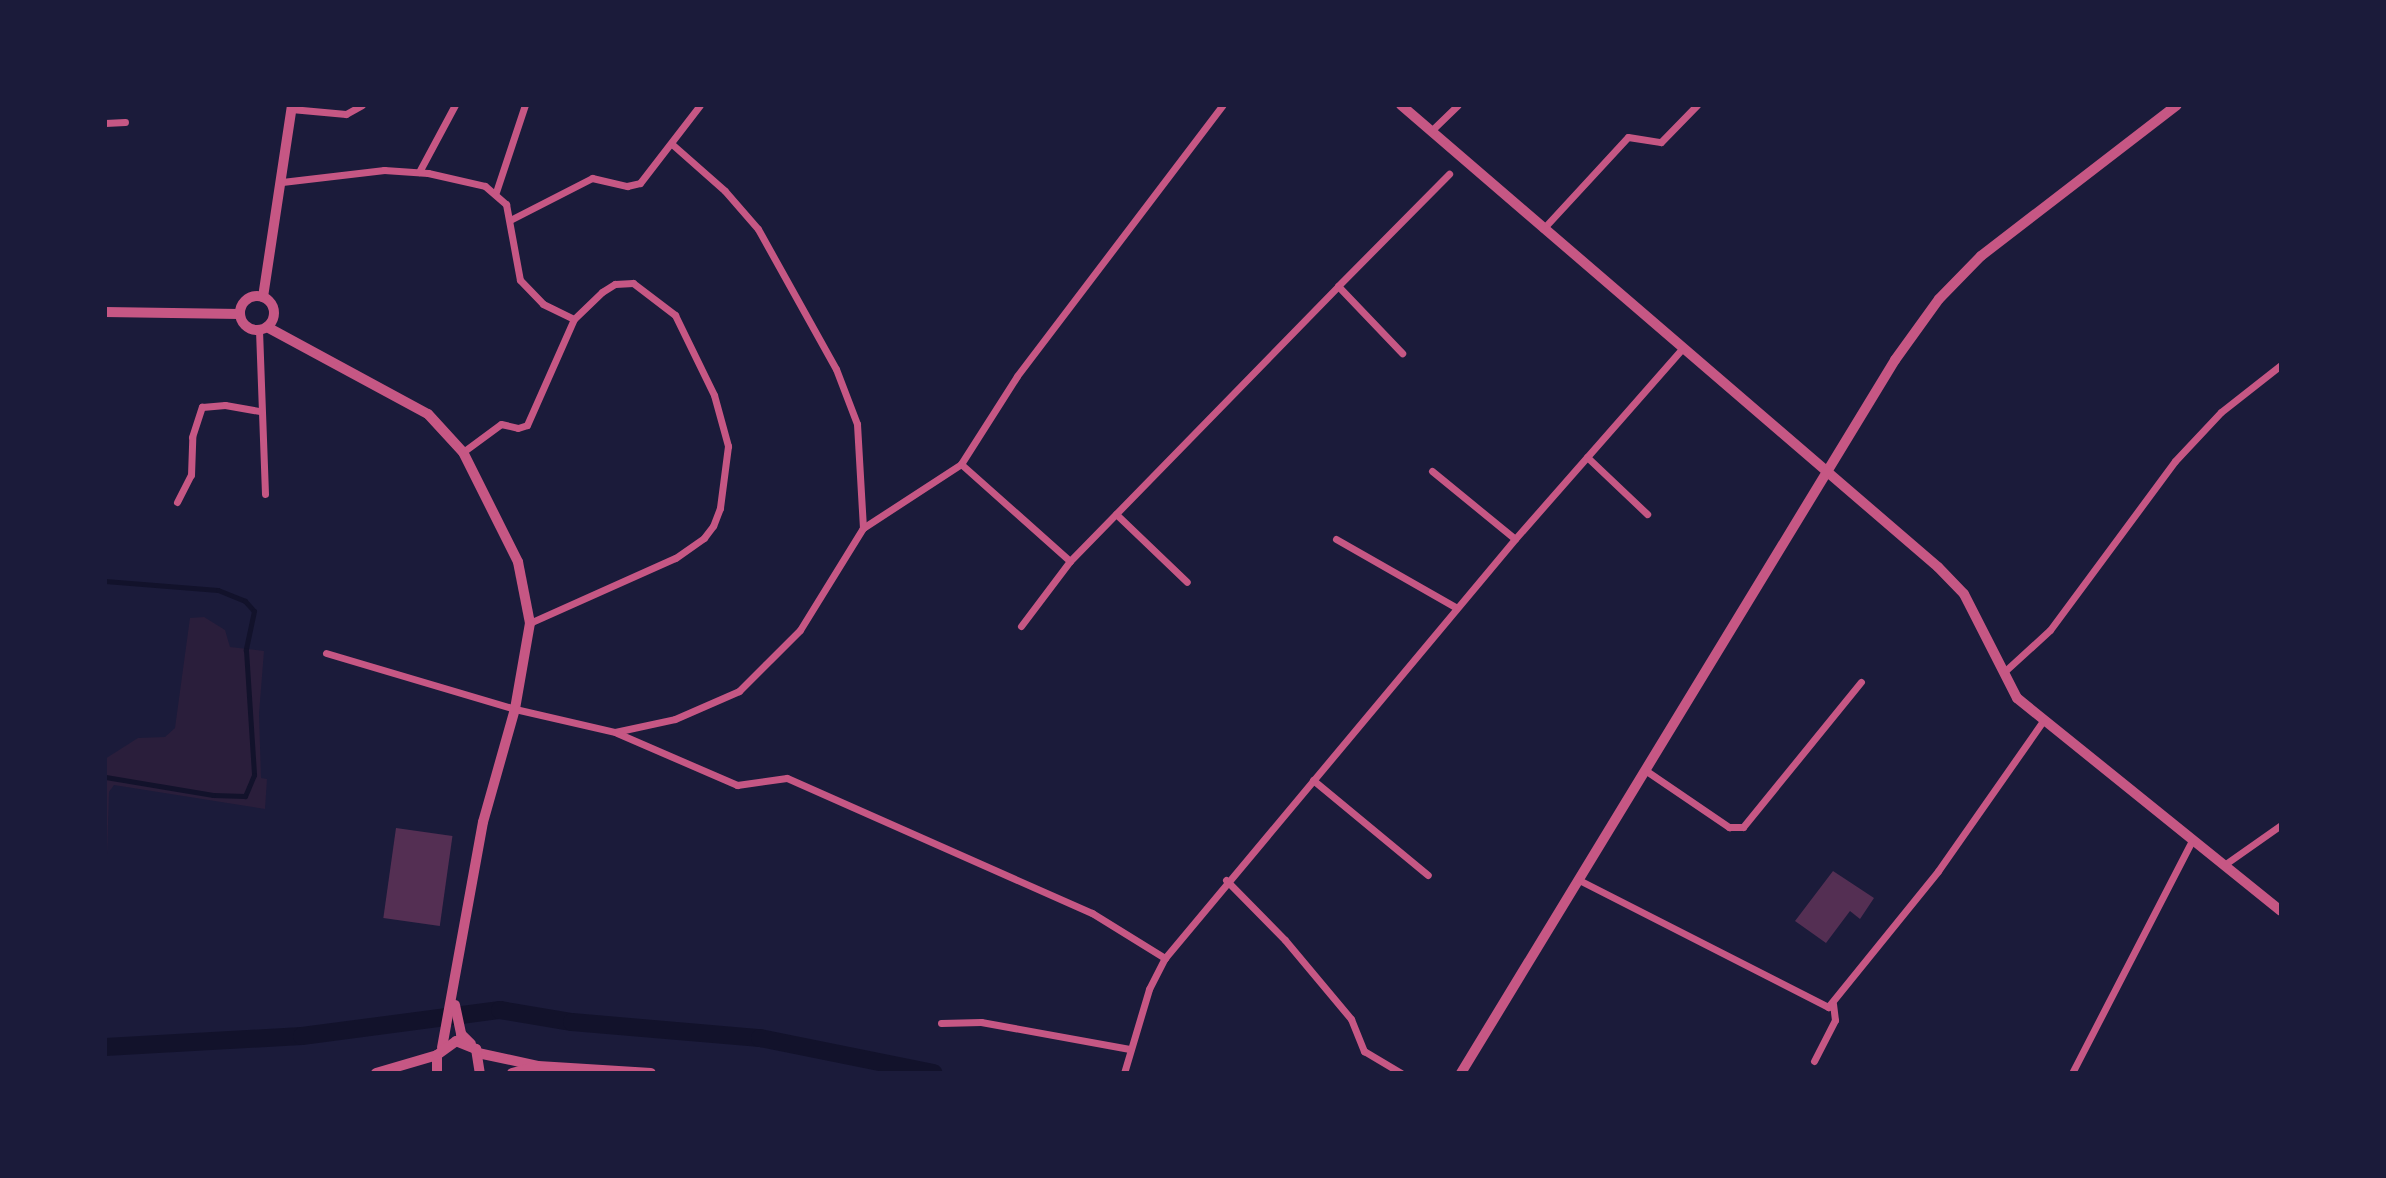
<!DOCTYPE html>
<style>
body{margin:0}
#map{position:relative;width:2386px;height:1178px;overflow:hidden;background:#1b1b3a;font-family:"Times New Roman",serif}
div>[style]{position:absolute}
.green>*{inset:0;background:#2a1e3b}
.stream>*{height:5px;margin:-2.5px;padding:0 2.5px;transform-origin:2.5px;border-radius:2.5px;background:#12122b}
.canal>*{height:18px;margin:-9px;padding:0 9px;transform-origin:9px;border-radius:9px;background:#12122b}
.building>*{inset:0;background:#542f53;transform-origin:0 0}
.minor>*{height:7px;margin:-3.5px;padding:0 3.5px;transform-origin:3.5px;border-radius:3.5px;background:#c65784}
.tertiary>*{height:10px;margin:-5px;padding:0 5px;transform-origin:5px;border-radius:5px;background:#c65784}
.tertiary>.ring{margin:-5px;padding:0;box-sizing:content-box;background:none;border:10px solid #c65784;border-radius:50%}
span{translate:-50% -50%;white-space:nowrap;text-align:center;line-height:1.15;-webkit-text-stroke:5px #1b1b3a;paint-order:stroke}
.frame{position:absolute;inset:0;border:107px solid #1b1b3a;pointer-events:none}
</style>
<div id="map">
<div class="green">
<i style="clip-path:polygon(204px 617px,225px 630px,230px 647px,264px 651px,259px 714px,261px 778px,267px 779px,265px 809px,114px 785px,109px 792px,105px 919px,105px 759px,138px 738px,165px 737px,175px 728px,190px 618px)"></i>
</div>
<div class="stream">
<i style="left:105px;top:581px;width:113px;rotate:4.6deg"></i>
<i style="left:218px;top:590px;width:29px;rotate:22deg"></i>
<i style="left:245px;top:601px;width:13px;rotate:48deg"></i>
<i style="left:254px;top:611px;width:40px;rotate:102deg"></i>
<i style="left:246px;top:650px;width:125px;rotate:86.3deg"></i>
<i style="left:254px;top:775px;width:23px;rotate:113deg"></i>
<i style="left:245px;top:796px;width:32px;rotate:-178deg"></i>
<i style="left:213px;top:795px;width:109px;rotate:-170.5deg"></i>
</div>
<div class="canal">
<i style="left:105px;top:1047px;width:197px;rotate:-3.2deg"></i>
<i style="left:302px;top:1036px;width:200px;rotate:-7.5deg"></i>
<i style="left:500px;top:1010px;width:73px;rotate:9.5deg"></i>
<i style="left:572px;top:1022px;width:189px;rotate:4.9deg"></i>
<i style="left:760px;top:1038px;width:177px;rotate:11.4deg"></i>
</div>
<div class="building">
<i style="left:396px;top:828px;width:57px;height:91px;rotate:8deg"></i>
<i style="clip-path:polygon(1833px 871px,1874px 898px,1860px 919px,1850px 911px,1826px 943px,1795px 921px)"></i>
</div>
<div class="minor">
<i style="left:291px;top:109px;width:55px;rotate:5.2deg"></i>
<i style="left:346px;top:114px;width:18px;rotate:-29deg"></i>
<i style="left:105px;top:123px;width:20px;rotate:-3deg"></i>
<i style="left:1431px;top:131px;width:37px;rotate:-44deg"></i>
<i style="left:673px;top:145px;width:69px;rotate:41.5deg"></i>
<i style="left:725px;top:191px;width:50px;rotate:49deg"></i>
<i style="left:758px;top:229px;width:160px;rotate:60.9deg"></i>
<i style="left:836px;top:369px;width:59px;rotate:69.1deg"></i>
<i style="left:857px;top:424px;width:104px;rotate:86.7deg"></i>
<i style="left:419px;top:172px;width:76px;rotate:-61.8deg"></i>
<i style="left:282px;top:182px;width:103px;rotate:-6.7deg"></i>
<i style="left:384px;top:170px;width:44px;rotate:3.9deg"></i>
<i style="left:428px;top:173px;width:58px;rotate:12.8deg"></i>
<i style="left:485px;top:186px;width:28px;rotate:41deg"></i>
<i style="left:506px;top:204px;width:77px;rotate:79.6deg"></i>
<i style="left:520px;top:280px;width:33px;rotate:46deg"></i>
<i style="left:543px;top:304px;width:34px;rotate:26deg"></i>
<i style="left:574px;top:319px;width:39px;rotate:-44deg"></i>
<i style="left:602px;top:292px;width:15px;rotate:-32deg"></i>
<i style="left:615px;top:284px;width:18px;rotate:-3deg"></i>
<i style="left:633px;top:283px;width:53px;rotate:37.3deg"></i>
<i style="left:675px;top:315px;width:89px;rotate:64deg"></i>
<i style="left:714px;top:395px;width:53px;rotate:74.6deg"></i>
<i style="left:728px;top:446px;width:63px;rotate:97.4deg"></i>
<i style="left:720px;top:508px;width:19px;rotate:111deg"></i>
<i style="left:713px;top:526px;width:15px;rotate:127deg"></i>
<i style="left:704px;top:538px;width:35px;rotate:145deg"></i>
<i style="left:675px;top:558px;width:159px;rotate:155.9deg"></i>
<i style="left:496px;top:192px;width:92px;rotate:-71.6deg"></i>
<i style="left:512px;top:219px;width:90px;rotate:-27.1deg"></i>
<i style="left:592px;top:178px;width:36px;rotate:13deg"></i>
<i style="left:627px;top:186px;width:13px;rotate:-13deg"></i>
<i style="left:640px;top:183px;width:98px;rotate:-52.4deg"></i>
<i style="left:1543px;top:229px;width:125px;rotate:-47.3deg"></i>
<i style="left:1628px;top:137px;width:33px;rotate:9deg"></i>
<i style="left:1661px;top:142px;width:52px;rotate:-45.8deg"></i>
<i style="left:1338px;top:286px;width:158px;rotate:-45.3deg"></i>
<i style="left:259px;top:330px;width:164px;rotate:87.9deg"></i>
<i style="left:463px;top:452px;width:47px;rotate:-36.4deg"></i>
<i style="left:501px;top:424px;width:17px;rotate:13deg"></i>
<i style="left:518px;top:428px;width:9px;rotate:-18deg"></i>
<i style="left:527px;top:425px;width:116px;rotate:-66.1deg"></i>
<i style="left:1587px;top:457px;width:83px;rotate:43.5deg"></i>
<i style="left:961px;top:464px;width:146px;rotate:41.7deg"></i>
<i style="left:1432px;top:471px;width:107px;rotate:39.3deg"></i>
<i style="left:177px;top:502px;width:30px;rotate:-63deg"></i>
<i style="left:191px;top:475px;width:38px;rotate:-88deg"></i>
<i style="left:192px;top:437px;width:32px;rotate:-72deg"></i>
<i style="left:202px;top:407px;width:23px;rotate:-5deg"></i>
<i style="left:225px;top:405px;width:34px;rotate:10deg"></i>
<i style="left:1116px;top:514px;width:98px;rotate:43.8deg"></i>
<i style="left:1336px;top:539px;width:139px;rotate:29.7deg"></i>
<i style="left:1021px;top:626px;width:81px;rotate:-53deg"></i>
<i style="left:1070px;top:561px;width:384px;rotate:-45.7deg"></i>
<i style="left:1338px;top:286px;width:93px;rotate:46.3deg"></i>
<i style="left:326px;top:653px;width:197px;rotate:16.5deg"></i>
<i style="left:515px;top:709px;width:103px;rotate:13deg"></i>
<i style="left:615px;top:732px;width:61px;rotate:-12.2deg"></i>
<i style="left:675px;top:719px;width:70px;rotate:-23.6deg"></i>
<i style="left:739px;top:691px;width:86px;rotate:-45deg"></i>
<i style="left:800px;top:630px;width:120px;rotate:-58.3deg"></i>
<i style="left:863px;top:528px;width:117px;rotate:-33.1deg"></i>
<i style="left:961px;top:464px;width:104px;rotate:-57.5deg"></i>
<i style="left:1017px;top:376px;width:340px;rotate:-52.8deg"></i>
<i style="left:2004px;top:672px;width:62px;rotate:-42.4deg"></i>
<i style="left:2050px;top:630px;width:210px;rotate:-53.5deg"></i>
<i style="left:2175px;top:461px;width:67px;rotate:-46.8deg"></i>
<i style="left:2221px;top:412px;width:76px;rotate:-38.1deg"></i>
<i style="left:617px;top:733px;width:131px;rotate:23.4deg"></i>
<i style="left:737px;top:785px;width:50px;rotate:-8deg"></i>
<i style="left:787px;top:778px;width:334px;rotate:23.9deg"></i>
<i style="left:1092px;top:913px;width:86px;rotate:31.7deg"></i>
<i style="left:1645px;top:770px;width:102px;rotate:34.2deg"></i>
<i style="left:1729px;top:827px;width:14px"></i>
<i style="left:1743px;top:827px;width:187px;rotate:-50.9deg"></i>
<i style="left:1313px;top:780px;width:149px;rotate:39.6deg"></i>
<i style="left:2224px;top:865px;width:70px;rotate:-35.1deg"></i>
<i style="left:1226px;top:880px;width:84px;rotate:45.5deg"></i>
<i style="left:1285px;top:940px;width:103px;rotate:50.1deg"></i>
<i style="left:1351px;top:1019px;width:35px;rotate:68deg"></i>
<i style="left:1364px;top:1051px;width:43px;rotate:30.7deg"></i>
<i style="left:1579px;top:880px;width:280px;rotate:27deg"></i>
<i style="left:1828px;top:1007px;width:175px;rotate:-51deg"></i>
<i style="left:1938px;top:871px;width:183px;rotate:-55deg"></i>
<i style="left:941px;top:1023px;width:40px;rotate:-1.4deg"></i>
<i style="left:981px;top:1022px;width:151px;rotate:10.3deg"></i>
<i style="left:1814px;top:1061px;width:46px;rotate:-62.9deg"></i>
<i style="left:1835px;top:1020px;width:16px;rotate:-97deg"></i>
<i style="left:1124px;top:1073px;width:88px;rotate:-73.4deg"></i>
<i style="left:1149px;top:989px;width:35px;rotate:-63deg"></i>
<i style="left:1165px;top:958px;width:546px;rotate:-50.13deg"></i>
<i style="left:1515px;top:539px;width:254px;rotate:-48.7deg"></i>
<i style="left:2072px;top:1073px;width:261px;rotate:-62.7deg"></i>
</div>
<div class="tertiary">
<i style="left:1401px;top:105px;width:708px;rotate:40.71deg"></i>
<i style="left:1938px;top:567px;width:37px;rotate:46deg"></i>
<i style="left:1964px;top:594px;width:117px;rotate:63deg"></i>
<i style="left:2017px;top:698px;width:339px;rotate:38.9deg"></i>
<i class="ring" style="left:240px;top:296px;width:24px;height:24px"></i>
<i style="left:263px;top:297px;width:194px;rotate:-81.4deg"></i>
<i style="left:105px;top:312px;width:135px;rotate:0.8deg"></i>
<i style="left:267px;top:327px;width:183px;rotate:28.4deg"></i>
<i style="left:428px;top:414px;width:52px;rotate:47.4deg"></i>
<i style="left:463px;top:452px;width:123px;rotate:63.4deg"></i>
<i style="left:518px;top:562px;width:62px;rotate:78.9deg"></i>
<i style="left:530px;top:623px;width:87px;rotate:99.9deg"></i>
<i style="left:515px;top:709px;width:117px;rotate:105.8deg"></i>
<i style="left:483px;top:822px;width:229px;rotate:100.3deg"></i>
<i style="left:455px;top:1005px;width:30px;rotate:78deg"></i>
<i style="left:461px;top:1034px;width:14px;rotate:45deg"></i>
<i style="left:478px;top:1053px;width:61px;rotate:12.2deg"></i>
<i style="left:538px;top:1066px;width:113px;rotate:3.5deg"></i>
<i style="left:376px;top:1073px;width:64px;rotate:-16.4deg"></i>
<i style="left:437px;top:1073px;width:18px;rotate:-90deg"></i>
<i style="left:437px;top:1055px;width:24px;rotate:-36deg"></i>
<i style="left:456px;top:1041px;width:22px;rotate:22deg"></i>
<i style="left:476px;top:1049px;width:24px;rotate:81deg"></i>
<i style="left:512px;top:1073px;width:24px;rotate:-15deg"></i>
<i style="left:1461px;top:1073px;width:835px;rotate:-58.67deg"></i>
<i style="left:1895px;top:360px;width:75px;rotate:-54.2deg"></i>
<i style="left:1939px;top:299px;width:60px;rotate:-45.7deg"></i>
<i style="left:1981px;top:256px;width:247px;rotate:-37.6deg"></i>
</div>
<div class="frame"></div>
</div>
